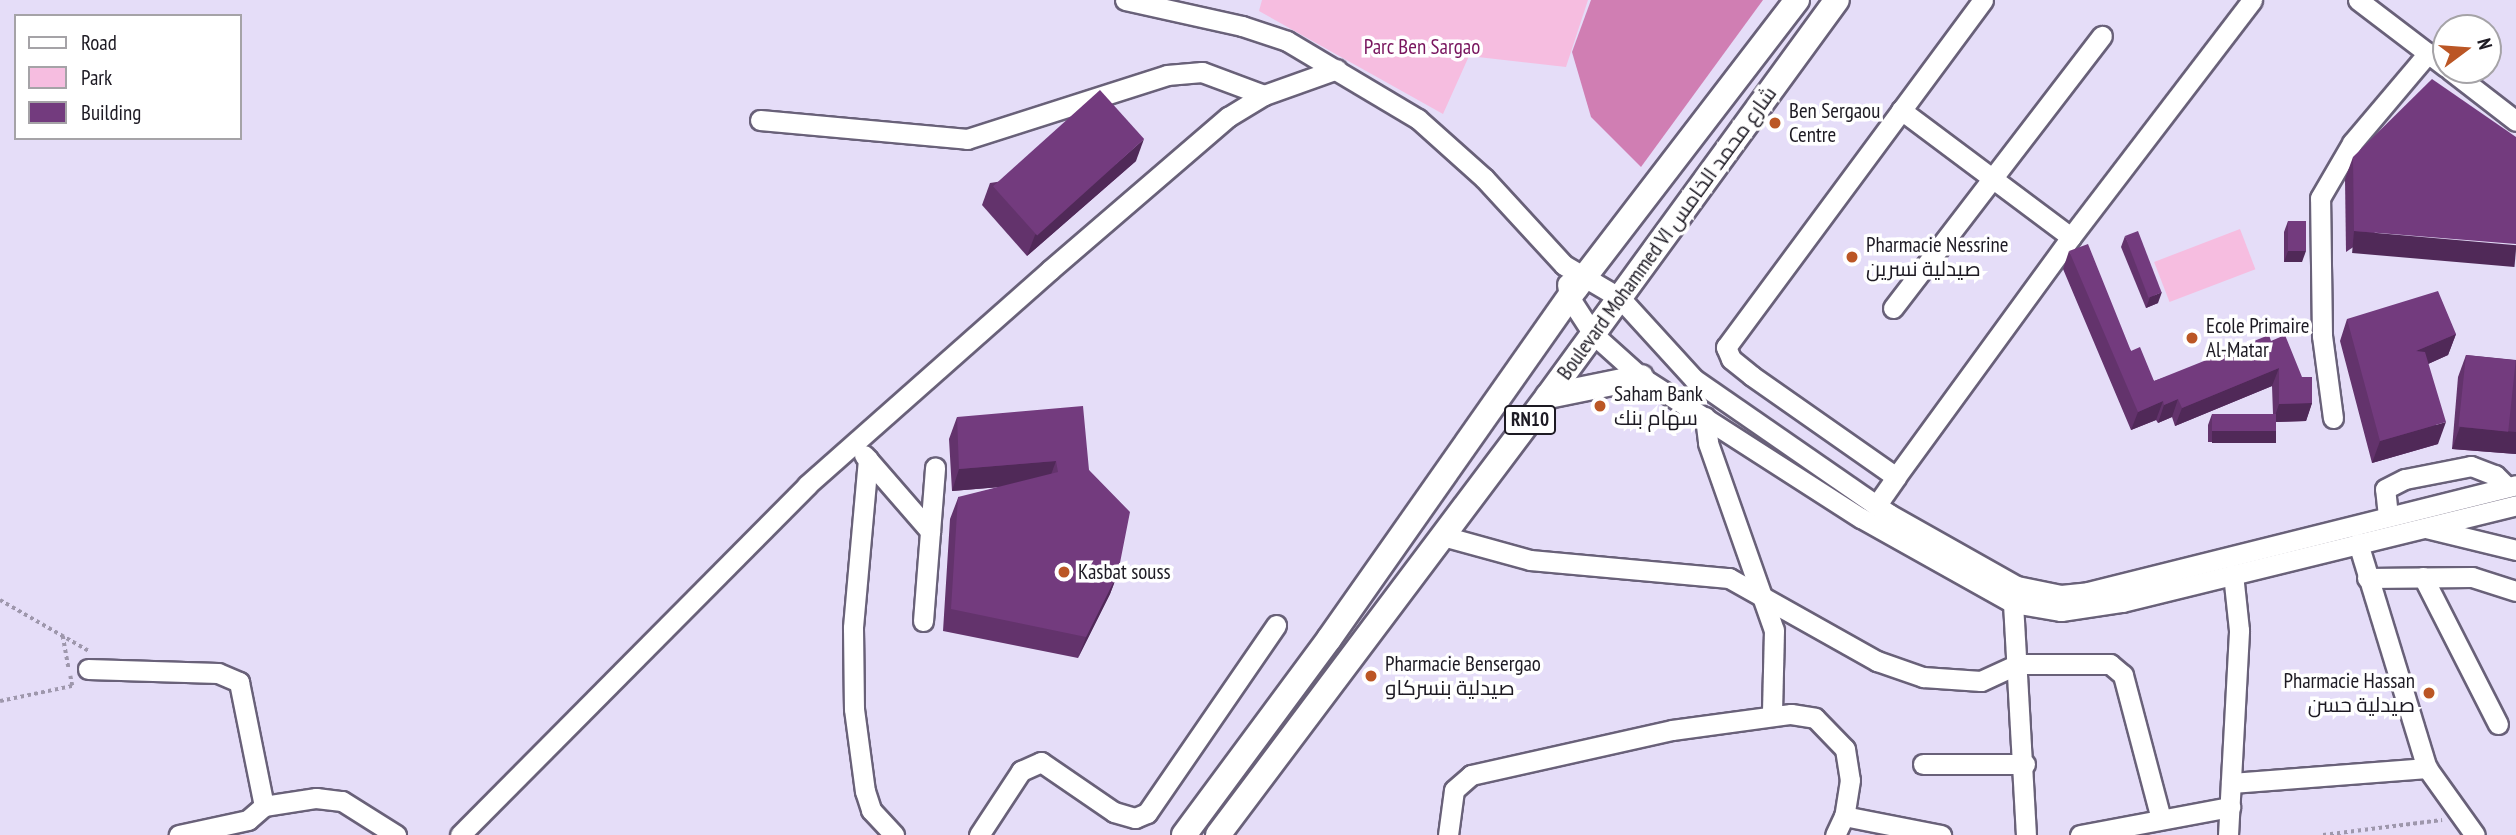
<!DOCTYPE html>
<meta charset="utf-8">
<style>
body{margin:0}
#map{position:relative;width:2516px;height:835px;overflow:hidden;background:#e5ddf8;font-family:"PT Sans Narrow",Cairo,sans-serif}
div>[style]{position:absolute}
.green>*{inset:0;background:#f6bde0;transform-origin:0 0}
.forest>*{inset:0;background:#d07eb3}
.path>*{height:3.5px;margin-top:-1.75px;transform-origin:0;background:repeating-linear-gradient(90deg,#9e97ac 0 3.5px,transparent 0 7px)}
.roads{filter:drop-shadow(2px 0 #696179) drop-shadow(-2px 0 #696179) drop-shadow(0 2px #696179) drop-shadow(0 -2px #696179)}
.minor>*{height:19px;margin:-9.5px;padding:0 9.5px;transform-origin:9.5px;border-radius:9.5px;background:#fff}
.major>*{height:24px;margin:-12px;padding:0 12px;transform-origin:12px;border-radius:12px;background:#fff}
.wall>*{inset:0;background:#63336c}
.shaded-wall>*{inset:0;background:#502958;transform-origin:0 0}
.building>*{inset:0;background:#733b7e;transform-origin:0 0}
.dots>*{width:19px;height:19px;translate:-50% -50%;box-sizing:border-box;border:4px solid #fff;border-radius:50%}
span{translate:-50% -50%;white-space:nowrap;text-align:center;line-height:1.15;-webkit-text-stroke:7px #fff;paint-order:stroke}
.shield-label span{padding:2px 5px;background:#fff;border:2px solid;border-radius:5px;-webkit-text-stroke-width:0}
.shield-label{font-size:19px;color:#1d1a23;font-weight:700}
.park-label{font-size:21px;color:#78155e}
.poi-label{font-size:21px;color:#1d1a23}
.left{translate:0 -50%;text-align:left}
.right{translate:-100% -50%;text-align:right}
.street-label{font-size:21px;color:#1d1a23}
.legend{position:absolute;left:14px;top:14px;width:228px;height:126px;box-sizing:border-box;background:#fff;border:2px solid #a5a3a7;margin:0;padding:9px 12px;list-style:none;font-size:21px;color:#1d1a23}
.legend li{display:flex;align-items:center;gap:14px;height:35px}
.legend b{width:35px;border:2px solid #a5a3a7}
.north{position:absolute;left:2432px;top:14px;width:70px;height:70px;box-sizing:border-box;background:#fff;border:2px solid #a5a3a7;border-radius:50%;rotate:74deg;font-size:19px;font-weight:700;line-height:28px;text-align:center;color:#1d1a23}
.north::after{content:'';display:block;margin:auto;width:24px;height:32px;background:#bb5625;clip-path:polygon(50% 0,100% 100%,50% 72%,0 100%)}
</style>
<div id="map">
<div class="green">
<i style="clip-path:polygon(1262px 0,1588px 0,1566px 67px,1469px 56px,1443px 114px,1259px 11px)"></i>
<i style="left:2240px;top:229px;width:43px;height:92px;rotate:69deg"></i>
</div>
<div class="forest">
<i style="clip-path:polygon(1591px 0,1763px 0,1641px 167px,1591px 117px,1572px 52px)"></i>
</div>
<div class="path">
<i style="left:0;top:600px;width:103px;rotate:29.8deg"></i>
<i style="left:63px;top:636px;width:34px;rotate:80deg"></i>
<i style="left:0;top:701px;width:74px;rotate:-11.8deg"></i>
<i style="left:72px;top:686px;width:10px;rotate:-101deg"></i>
<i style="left:2323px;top:835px;width:120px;rotate:-7.2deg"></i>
</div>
<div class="roads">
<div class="minor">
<i style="left:1125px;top:0;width:120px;rotate:12.5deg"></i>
<i style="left:1242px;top:26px;width:47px;rotate:18.4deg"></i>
<i style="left:1287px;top:41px;width:152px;rotate:30.8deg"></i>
<i style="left:1418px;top:119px;width:89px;rotate:41.8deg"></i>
<i style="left:1484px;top:178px;width:118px;rotate:47.4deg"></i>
<i style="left:1564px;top:265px;width:65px;rotate:30.5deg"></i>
<i style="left:1620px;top:298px;width:110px;rotate:47.6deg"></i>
<i style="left:1694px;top:379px;width:237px;rotate:34.7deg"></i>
<i style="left:1889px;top:514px;width:147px;rotate:29.4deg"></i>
<i style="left:2017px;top:586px;width:45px;rotate:11.6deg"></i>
<i style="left:2061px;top:595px;width:27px;rotate:-6deg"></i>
<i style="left:2088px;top:592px;width:441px;rotate:-14deg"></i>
<i style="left:1983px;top:0;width:432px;rotate:126.5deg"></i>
<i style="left:1726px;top:347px;width:13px;rotate:67deg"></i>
<i style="left:1731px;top:359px;width:27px;rotate:39deg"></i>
<i style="left:1752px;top:376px;width:176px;rotate:35deg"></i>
<i style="left:1896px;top:477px;width:297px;rotate:-53.9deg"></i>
<i style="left:2071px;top:237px;width:298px;rotate:-52.6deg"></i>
<i style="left:2358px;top:0;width:111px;rotate:37.3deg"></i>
<i style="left:2450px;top:70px;width:83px;rotate:37.7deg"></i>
<i style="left:1901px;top:110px;width:212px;rotate:36.8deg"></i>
<i style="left:760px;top:120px;width:208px;rotate:5.2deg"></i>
<i style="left:967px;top:139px;width:210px;rotate:-17.7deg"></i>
<i style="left:1167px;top:75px;width:35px;rotate:-5deg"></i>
<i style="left:1202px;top:72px;width:66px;rotate:20.4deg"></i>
<i style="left:1567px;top:284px;width:13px;rotate:81deg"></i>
<i style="left:1569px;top:297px;width:44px;rotate:57deg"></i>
<i style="left:1593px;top:334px;width:64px;rotate:41.9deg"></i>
<i style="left:1641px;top:377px;width:261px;rotate:32.7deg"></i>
<i style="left:1861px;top:518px;width:174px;rotate:29.2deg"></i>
<i style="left:2013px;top:603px;width:49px;rotate:9.5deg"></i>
<i style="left:2061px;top:611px;width:62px;rotate:-8.4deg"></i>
<i style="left:2122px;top:602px;width:406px;rotate:-13.8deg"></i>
<i style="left:1893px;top:308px;width:343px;rotate:-52.5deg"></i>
<i style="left:1705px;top:417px;width:26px;rotate:83deg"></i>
<i style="left:1708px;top:443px;width:198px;rotate:70.6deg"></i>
<i style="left:1774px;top:630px;width:84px;rotate:91.4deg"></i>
<i style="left:2333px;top:418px;width:83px;rotate:-97.6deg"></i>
<i style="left:2322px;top:336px;width:138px;rotate:-90.8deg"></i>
<i style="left:2320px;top:198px;width:64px;rotate:-59.8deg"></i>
<i style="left:2352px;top:143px;width:118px;rotate:-49.8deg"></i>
<i style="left:864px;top:455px;width:101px;rotate:49deg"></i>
<i style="left:868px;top:459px;width:170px;rotate:95.1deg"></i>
<i style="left:853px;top:628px;width:81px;rotate:89.3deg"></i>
<i style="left:854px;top:709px;width:83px;rotate:82.4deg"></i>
<i style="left:865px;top:791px;width:20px;rotate:72deg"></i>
<i style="left:871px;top:810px;width:34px;rotate:47deg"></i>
<i style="left:1876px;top:506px;width:35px;rotate:-55deg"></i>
<i style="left:2388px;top:516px;width:27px;rotate:-96deg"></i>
<i style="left:2385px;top:489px;width:22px;rotate:-27deg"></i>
<i style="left:2405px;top:479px;width:67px;rotate:-11.1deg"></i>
<i style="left:2471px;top:466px;width:26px;rotate:21deg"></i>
<i style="left:2495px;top:475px;width:17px;rotate:45deg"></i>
<i style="left:2426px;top:528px;width:93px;rotate:13.7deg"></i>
<i style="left:1443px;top:536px;width:90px;rotate:15.4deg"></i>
<i style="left:1530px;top:560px;width:200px;rotate:5.2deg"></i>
<i style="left:1729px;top:578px;width:170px;rotate:29.3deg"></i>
<i style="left:1877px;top:661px;width:49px;rotate:19.2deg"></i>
<i style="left:1923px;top:677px;width:58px;rotate:3.9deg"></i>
<i style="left:1981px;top:681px;width:41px;rotate:-24.7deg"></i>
<i style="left:2018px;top:664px;width:92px"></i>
<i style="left:2110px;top:664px;width:17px;rotate:40deg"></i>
<i style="left:2123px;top:675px;width:149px;rotate:75.2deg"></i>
<i style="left:2358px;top:543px;width:235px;rotate:73deg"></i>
<i style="left:2427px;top:768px;width:82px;rotate:54.4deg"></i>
<i style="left:2423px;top:577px;width:165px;rotate:63deg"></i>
<i style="left:2367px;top:578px;width:105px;rotate:-0.5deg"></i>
<i style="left:2472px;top:577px;width:46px;rotate:17.7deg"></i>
<i style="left:2013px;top:603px;width:232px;rotate:86.8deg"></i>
<i style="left:923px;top:621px;width:154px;rotate:-85.5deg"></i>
<i style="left:88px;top:669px;width:130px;rotate:1.8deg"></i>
<i style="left:218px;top:673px;width:23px;rotate:23deg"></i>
<i style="left:239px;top:682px;width:126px;rotate:78.6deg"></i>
<i style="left:264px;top:806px;width:21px;rotate:139deg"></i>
<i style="left:248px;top:820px;width:71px;rotate:167.7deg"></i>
<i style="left:1923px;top:764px;width:102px"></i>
<i style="left:2231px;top:783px;width:197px;rotate:-4.4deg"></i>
<i style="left:264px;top:806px;width:53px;rotate:-8.7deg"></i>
<i style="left:316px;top:798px;width:26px;rotate:7deg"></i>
<i style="left:342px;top:801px;width:64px;rotate:32.2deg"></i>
<i style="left:1844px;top:816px;width:99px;rotate:11.1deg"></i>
<i style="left:460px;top:835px;width:493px;rotate:-45.2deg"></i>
<i style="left:807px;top:485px;width:324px;rotate:-41.5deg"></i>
<i style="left:1050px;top:270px;width:235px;rotate:-40.7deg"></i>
<i style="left:1228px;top:117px;width:42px;rotate:-31.4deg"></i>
<i style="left:1264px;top:95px;width:77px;rotate:-19.6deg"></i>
<i style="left:979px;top:835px;width:77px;rotate:-56.7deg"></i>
<i style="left:1021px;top:771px;width:22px;rotate:-24deg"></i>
<i style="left:1041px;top:762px;width:88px;rotate:34.4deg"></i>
<i style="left:1114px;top:812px;width:22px;rotate:16deg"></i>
<i style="left:1135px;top:818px;width:13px;rotate:-23deg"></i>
<i style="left:1147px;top:813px;width:228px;rotate:-55.5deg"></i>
<i style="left:1448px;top:835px;width:45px;rotate:-82.4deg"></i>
<i style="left:1454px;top:790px;width:23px;rotate:-41deg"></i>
<i style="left:1471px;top:775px;width:206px;rotate:-12.6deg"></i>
<i style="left:1672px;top:730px;width:120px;rotate:-7.7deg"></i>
<i style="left:1791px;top:714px;width:24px;rotate:9deg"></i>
<i style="left:1815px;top:718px;width:43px;rotate:45.9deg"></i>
<i style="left:1845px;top:749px;width:31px;rotate:81deg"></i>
<i style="left:1850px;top:780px;width:36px;rotate:99deg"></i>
<i style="left:1844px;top:816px;width:21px;rotate:115deg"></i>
<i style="left:2080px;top:835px;width:153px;rotate:-10.6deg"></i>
<i style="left:2228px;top:835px;width:205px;rotate:-86.9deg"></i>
<i style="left:2239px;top:630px;width:56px;rotate:-96.1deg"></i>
</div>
<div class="major">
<i style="left:1548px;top:396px;width:95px;rotate:-11.5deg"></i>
<i style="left:1184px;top:835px;width:244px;rotate:-53.5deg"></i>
<i style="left:1329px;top:639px;width:429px;rotate:-54.9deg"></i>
<i style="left:1576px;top:288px;width:363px;rotate:-52.5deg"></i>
<i style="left:1218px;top:835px;width:549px;rotate:-53.07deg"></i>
<i style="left:1548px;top:396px;width:490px;rotate:-53.9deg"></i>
</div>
</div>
<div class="wall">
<i style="clip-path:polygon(2516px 137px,2346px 252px,2345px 179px,2353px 157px)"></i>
<i style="clip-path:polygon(1136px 161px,1027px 256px,982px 205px,990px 183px)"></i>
<i style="clip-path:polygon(2288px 221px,2302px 262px,2284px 262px,2284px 232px)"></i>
<i style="clip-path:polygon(2125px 236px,2158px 303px,2146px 308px,2121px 247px)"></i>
<i style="clip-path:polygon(2069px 251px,2131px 351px,2154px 381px,2271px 341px,2312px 403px,2306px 421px,2276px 422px,2276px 431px,2271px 442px,2208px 442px,2208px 425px,2212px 414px,2273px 414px,2272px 386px,2175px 426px,2172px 417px,2158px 423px,2156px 420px,2131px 430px,2063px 269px)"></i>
<i style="clip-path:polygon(2347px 319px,2456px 334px,2448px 355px,2428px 364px,2438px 444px,2372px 463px,2340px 341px)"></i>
<i style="clip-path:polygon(2466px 355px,2516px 360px,2516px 454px,2452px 449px,2458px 377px)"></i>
<i style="clip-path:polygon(957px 417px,1089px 470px,1118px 573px,1110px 594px,1078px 658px,943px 631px,950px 519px,958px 498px,1000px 487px,952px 491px,949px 439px)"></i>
</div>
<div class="shaded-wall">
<i style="clip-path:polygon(1144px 139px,1136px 161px,1027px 256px,1035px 235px)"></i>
<i style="left:2354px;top:231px;width:163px;height:22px;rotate:5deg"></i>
<i style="clip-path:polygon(2288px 251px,2306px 251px,2302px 262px,2284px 262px)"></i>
<i style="clip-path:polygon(2162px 292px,2158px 303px,2146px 308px,2150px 297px)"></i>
<i style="clip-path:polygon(2456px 334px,2448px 355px,2408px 373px,2416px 351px)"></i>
<i style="clip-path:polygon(2279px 368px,2272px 386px,2175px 426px,2182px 408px)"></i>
<i style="clip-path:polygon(2178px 399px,2172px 417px,2158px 423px,2164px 405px)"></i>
<i style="clip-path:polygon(2163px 401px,2156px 420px,2131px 430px,2138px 412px)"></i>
<i style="clip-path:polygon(2312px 403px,2306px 421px,2273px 422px,2279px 404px)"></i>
<i style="clip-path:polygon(2446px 422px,2438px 444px,2372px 463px,2380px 441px)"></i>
<i style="clip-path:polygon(2460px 427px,2516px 432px,2516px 454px,2452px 449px)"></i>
<i style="left:2212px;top:431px;width:64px;height:12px"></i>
<i style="clip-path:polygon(1056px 461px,1048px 483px,952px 491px,959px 469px)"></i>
<i style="clip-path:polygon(1118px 573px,1110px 594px,1078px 658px,1086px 637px)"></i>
</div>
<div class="building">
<i style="clip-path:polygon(2432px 79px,2516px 137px,2516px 244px,2354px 231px,2353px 157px)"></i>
<i style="left:1100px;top:90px;width:66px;height:144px;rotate:48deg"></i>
<i style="left:2288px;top:221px;width:18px;height:30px"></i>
<i style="left:2138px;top:231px;width:66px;height:14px;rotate:69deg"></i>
<i style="clip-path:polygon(2088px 244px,2131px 351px,2140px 347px,2154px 381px,2269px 335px,2271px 341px,2285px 335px,2302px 377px,2312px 377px,2312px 403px,2279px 404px,2279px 368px,2182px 408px,2178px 399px,2164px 405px,2163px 401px,2138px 412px,2069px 251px)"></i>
<i style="clip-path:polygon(2438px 291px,2456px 334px,2416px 351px,2425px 352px,2446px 422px,2380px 441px,2347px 319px)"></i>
<i style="left:2466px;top:355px;width:50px;height:72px;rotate:6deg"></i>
<i style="clip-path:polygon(1083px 406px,1089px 470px,1130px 512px,1118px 573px,1086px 637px,951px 609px,958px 497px,1058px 472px,1056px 461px,959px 469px,957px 417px)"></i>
<i style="left:2212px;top:414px;width:64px;height:17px"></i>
</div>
<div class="dots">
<i style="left:1775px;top:123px;background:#bb5625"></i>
<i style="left:1852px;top:257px;background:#bb5625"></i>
<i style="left:2192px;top:338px;background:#bb5625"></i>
<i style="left:1600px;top:406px;background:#bb5625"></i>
<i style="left:1064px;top:572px;background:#bb5625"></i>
<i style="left:1371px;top:676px;background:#bb5625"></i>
<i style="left:2429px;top:693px;background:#bb5625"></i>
</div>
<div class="shield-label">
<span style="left:1530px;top:420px">RN10</span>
</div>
<div class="park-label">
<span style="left:1422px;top:47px">Parc Ben Sargao</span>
</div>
<div class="poi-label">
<span class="left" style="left:1789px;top:123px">Ben Sergaou<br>Centre</span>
<span class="left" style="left:1866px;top:257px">Pharmacie Nessrine<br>صيدلية نسرين</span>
<span class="left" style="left:2206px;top:338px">Ecole Primaire<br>Al-Matar</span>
<span class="left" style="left:1614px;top:406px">Saham Bank<br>سهام بنك</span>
<span class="left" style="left:1078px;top:572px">Kasbat souss</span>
<span class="left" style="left:1385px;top:676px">Pharmacie Bensergao<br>صيدلية بنسركاو</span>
<span class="right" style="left:2415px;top:693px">Pharmacie Hassan<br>صيدلية حسن</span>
</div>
<div class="street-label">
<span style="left:1667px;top:233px;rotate:-54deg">Boulevard Mohammed VI شارع محمد الخامس</span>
</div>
<ul class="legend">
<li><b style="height:9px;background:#fff"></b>Road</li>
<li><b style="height:19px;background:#f6bde0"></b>Park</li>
<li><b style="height:19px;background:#733b7e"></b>Building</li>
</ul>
<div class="north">N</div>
</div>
